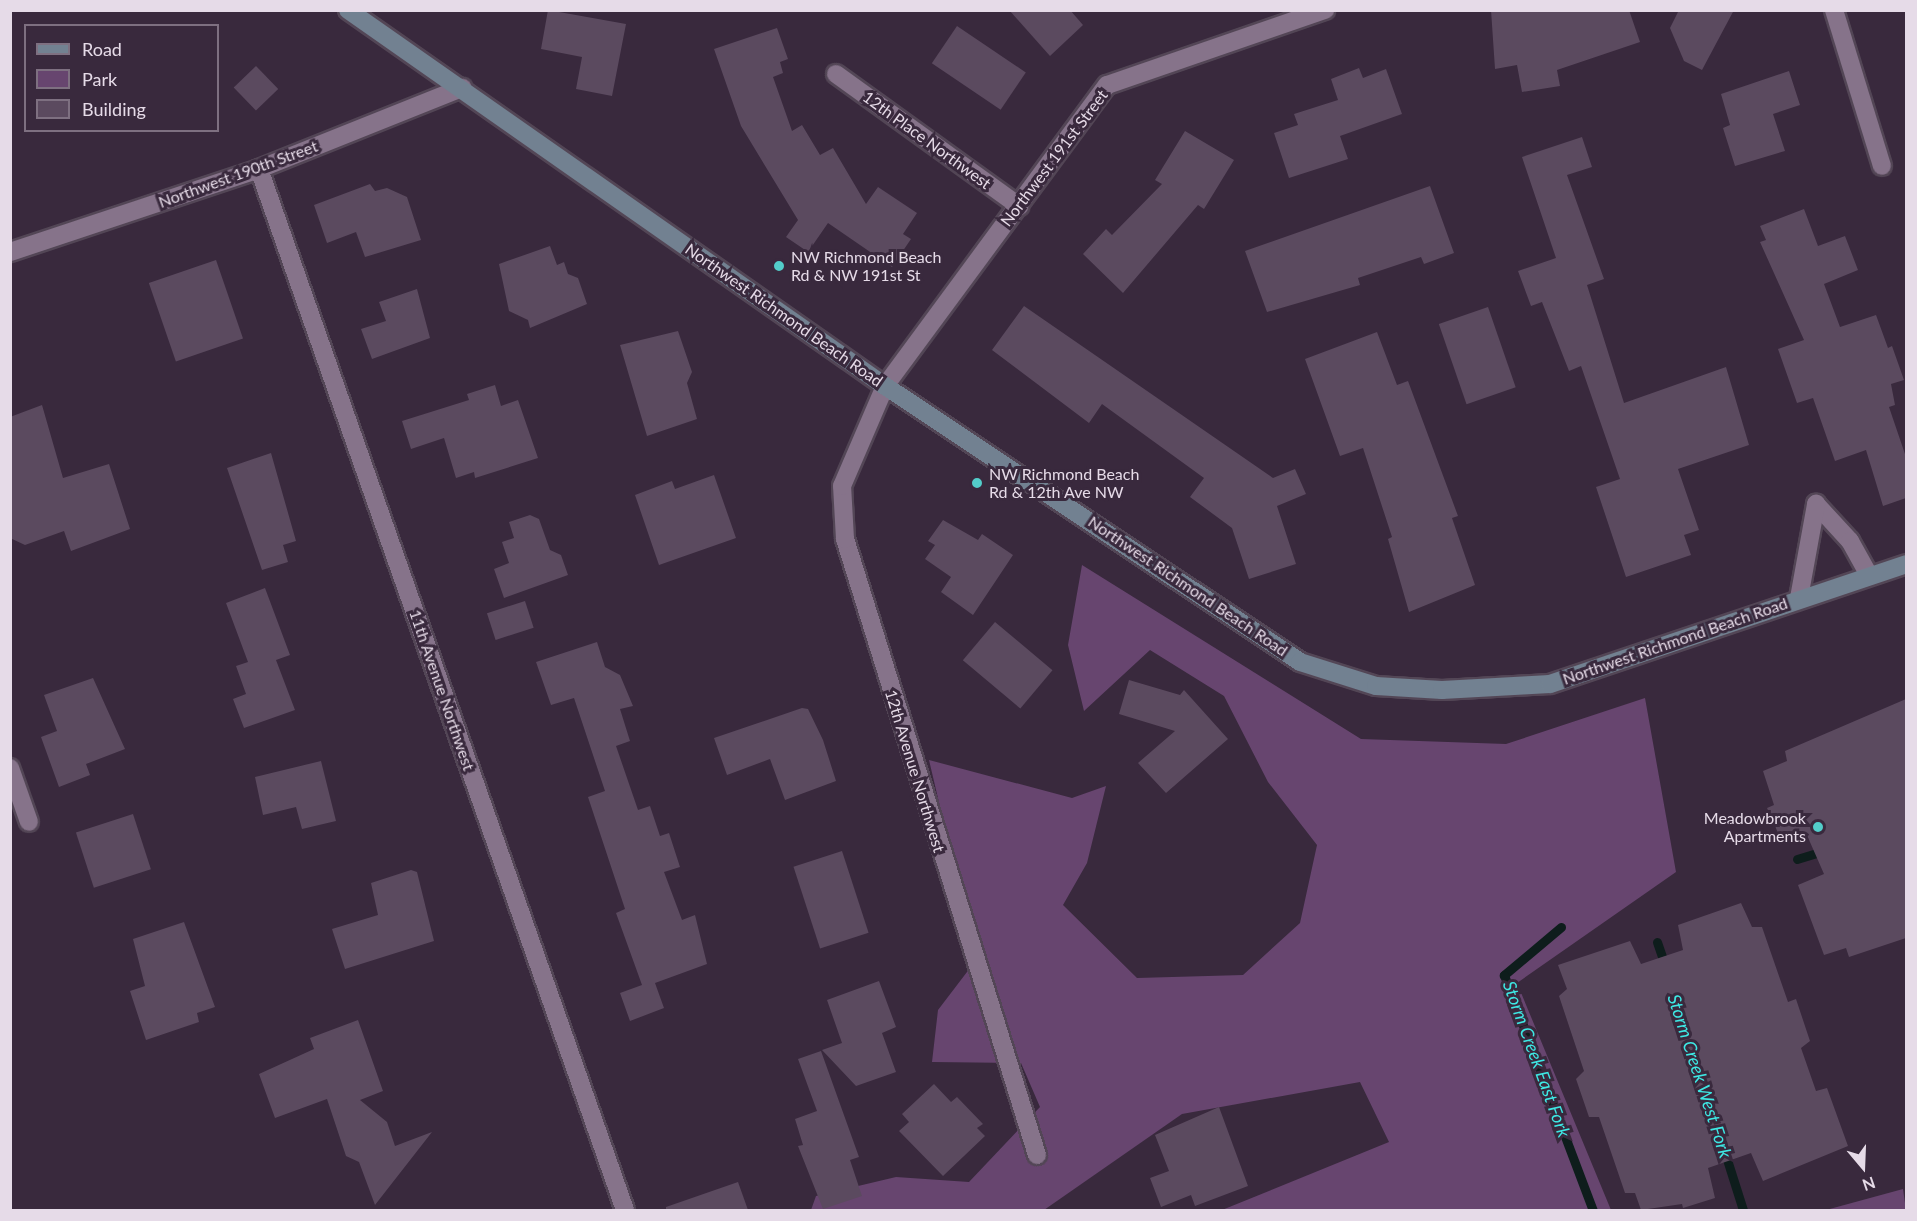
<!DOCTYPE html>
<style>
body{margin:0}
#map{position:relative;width:1917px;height:1221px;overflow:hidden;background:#39293d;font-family:Lato,sans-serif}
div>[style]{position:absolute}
.green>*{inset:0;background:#67456f}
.stream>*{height:9px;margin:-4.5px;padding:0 4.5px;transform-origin:4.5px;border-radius:4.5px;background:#0e1d1c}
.building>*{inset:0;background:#5b4a5f;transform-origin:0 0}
.roads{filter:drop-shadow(2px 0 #534656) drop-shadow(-2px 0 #534656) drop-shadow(0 2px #534656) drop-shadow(0 -2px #534656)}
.street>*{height:18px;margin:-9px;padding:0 9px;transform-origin:9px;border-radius:9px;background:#86738a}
.secondary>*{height:18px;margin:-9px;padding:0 9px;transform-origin:9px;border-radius:9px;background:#728191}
.dots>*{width:16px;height:16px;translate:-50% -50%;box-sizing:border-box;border:3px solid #39293d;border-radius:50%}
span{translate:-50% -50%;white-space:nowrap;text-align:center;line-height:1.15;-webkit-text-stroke:6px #39293d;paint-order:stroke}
.street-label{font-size:16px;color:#e6dbe8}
.poi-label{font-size:16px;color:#e6dbe8}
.left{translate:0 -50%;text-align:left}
.right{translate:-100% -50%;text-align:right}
.water-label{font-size:18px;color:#3ee8e4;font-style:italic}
.frame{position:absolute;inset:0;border:12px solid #e6dbe8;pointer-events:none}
.legend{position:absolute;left:24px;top:24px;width:195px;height:108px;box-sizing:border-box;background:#39293d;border:2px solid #7e7081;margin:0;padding:8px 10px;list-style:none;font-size:18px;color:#e6dbe8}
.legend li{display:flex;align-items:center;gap:12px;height:30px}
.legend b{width:30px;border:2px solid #7e7081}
.north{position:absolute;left:1833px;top:1137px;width:60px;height:60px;-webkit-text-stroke:4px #39293d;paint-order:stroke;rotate:161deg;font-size:16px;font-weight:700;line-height:24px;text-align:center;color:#e6dbe8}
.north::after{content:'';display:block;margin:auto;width:21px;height:27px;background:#e6dbe8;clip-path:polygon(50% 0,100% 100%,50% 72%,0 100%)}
</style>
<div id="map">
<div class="green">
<i style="clip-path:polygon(1082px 565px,1361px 739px,1506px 744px,1645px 698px,1676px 872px,1517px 983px,1611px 1210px,1222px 1210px,1389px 1142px,1360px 1082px,1182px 1114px,1044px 1210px,811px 1210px,816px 1196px,896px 1177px,969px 1182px,1040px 1107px,1021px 1063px,932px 1062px,938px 1010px,983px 951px,957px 879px,929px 760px,1072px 798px,1106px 786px,1087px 863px,1063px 905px,1137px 978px,1243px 975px,1300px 923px,1317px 845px,1268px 782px,1224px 696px,1150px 650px,1084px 711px,1068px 645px)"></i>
<i style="clip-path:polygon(1903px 1189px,1906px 1210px,1826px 1210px)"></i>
</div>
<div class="stream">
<i style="left:1797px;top:859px;width:30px;rotate:-17deg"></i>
<i style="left:1561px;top:927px;width:75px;rotate:139.9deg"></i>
<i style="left:1504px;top:975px;width:251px;rotate:69.3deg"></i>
<i style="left:1657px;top:942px;width:28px;rotate:71deg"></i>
<i style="left:1724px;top:1150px;width:63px;rotate:72.4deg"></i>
</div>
<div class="building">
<i style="clip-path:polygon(548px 10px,626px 24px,612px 96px,576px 89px,582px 57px,541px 49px)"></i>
<i style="clip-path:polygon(1009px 10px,1070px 10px,1083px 25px,1050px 56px)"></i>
<i style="clip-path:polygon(1491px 10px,1629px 10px,1640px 42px,1557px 70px,1560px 86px,1522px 92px,1517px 65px,1495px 69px)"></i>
<i style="clip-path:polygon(1679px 10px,1734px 10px,1702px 70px,1684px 61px,1670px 28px)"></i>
<i style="left:957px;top:26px;width:83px;height:45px;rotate:34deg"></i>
<i style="clip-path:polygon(777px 28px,788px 59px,780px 62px,783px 73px,773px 77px,792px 131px,802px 125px,820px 155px,833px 148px,866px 204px,878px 187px,917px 213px,903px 234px,911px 239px,892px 267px,828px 223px,808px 252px,786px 237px,798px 220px,741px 126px,714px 49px)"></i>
<i style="left:256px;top:66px;width:32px;height:31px;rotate:46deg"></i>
<i style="clip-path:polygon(1359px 68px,1363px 78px,1386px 69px,1402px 114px,1340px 136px,1348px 159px,1289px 178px,1274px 133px,1298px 125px,1294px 114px,1338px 100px,1331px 79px)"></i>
<i style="clip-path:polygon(1789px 71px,1800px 105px,1773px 114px,1785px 151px,1735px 166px,1723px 128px,1730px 125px,1721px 94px)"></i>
<i style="clip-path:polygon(1185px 131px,1234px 160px,1204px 209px,1198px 205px,1123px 293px,1083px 254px,1106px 229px,1112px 235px,1162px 184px,1155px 180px)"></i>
<i style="clip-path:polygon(1582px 137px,1592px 167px,1567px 175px,1604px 279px,1587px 285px,1624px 403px,1726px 367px,1749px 445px,1678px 469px,1699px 530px,1684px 535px,1691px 555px,1626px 577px,1596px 487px,1620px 479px,1581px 366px,1569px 371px,1542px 302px,1531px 306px,1518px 271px,1556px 258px,1522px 157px)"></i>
<i style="clip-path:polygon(370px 184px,375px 191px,387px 188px,407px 197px,421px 240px,365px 257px,356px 232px,327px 243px,314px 205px)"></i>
<i style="clip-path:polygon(1430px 186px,1454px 253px,1424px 264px,1421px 257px,1358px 278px,1360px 285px,1267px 312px,1245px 251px)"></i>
<i style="clip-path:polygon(1804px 209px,1818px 246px,1845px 236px,1858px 270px,1824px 284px,1840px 327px,1876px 315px,1888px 348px,1892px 346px,1904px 380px,1891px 384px,1895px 405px,1889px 407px,1906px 457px,1906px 498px,1883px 506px,1866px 450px,1835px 461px,1813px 398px,1797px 403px,1778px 349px,1804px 340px,1760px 242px,1766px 240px,1760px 226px)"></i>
<i style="clip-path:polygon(550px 246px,557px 265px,564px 262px,568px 274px,578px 278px,587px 304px,530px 328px,528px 320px,509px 311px,499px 264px)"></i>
<i style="left:216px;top:260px;width:83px;height:71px;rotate:71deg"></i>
<i style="clip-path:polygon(417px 289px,430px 338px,372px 359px,361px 329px,386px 321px,379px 302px)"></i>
<i style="clip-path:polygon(1024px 306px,1273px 478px,1295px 469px,1306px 494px,1277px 506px,1296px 564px,1249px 579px,1232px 528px,1190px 497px,1204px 478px,1102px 404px,1089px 423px,992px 350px)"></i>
<i style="left:1488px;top:307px;width:85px;height:52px;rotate:71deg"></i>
<i style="clip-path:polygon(678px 331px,692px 372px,687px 383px,697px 419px,647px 436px,620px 345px)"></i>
<i style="clip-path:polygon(1377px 332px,1397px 385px,1408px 381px,1458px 516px,1452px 518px,1475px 585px,1409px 612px,1388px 539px,1392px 537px,1363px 448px,1340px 456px,1305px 359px)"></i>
<i style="clip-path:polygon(495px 385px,501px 406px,518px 400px,538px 458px,475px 478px,474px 472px,456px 478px,444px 438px,411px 449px,402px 421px,469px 400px,467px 394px)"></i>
<i style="clip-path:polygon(42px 405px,63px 478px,109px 464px,130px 529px,71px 551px,64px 531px,25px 545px,10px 538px,10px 417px)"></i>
<i style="clip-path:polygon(271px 453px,296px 541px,283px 545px,288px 562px,262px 570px,227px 468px)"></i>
<i style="clip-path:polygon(714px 475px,736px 538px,659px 565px,635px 495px,672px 481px,675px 489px)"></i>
<i style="clip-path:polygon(530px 515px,539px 519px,550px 550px,561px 555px,568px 575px,504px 598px,494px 569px,509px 563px,502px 542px,514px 538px,509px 522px)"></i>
<i style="clip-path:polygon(943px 520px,978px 540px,982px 534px,1013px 555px,973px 615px,941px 592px,951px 577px,925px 559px,935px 545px,928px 541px)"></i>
<i style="clip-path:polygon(265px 588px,290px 655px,276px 660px,295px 710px,244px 728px,233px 699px,246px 694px,236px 666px,248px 662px,226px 603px)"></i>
<i style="left:525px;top:601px;width:28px;height:40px;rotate:72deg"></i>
<i style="left:995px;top:622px;width:75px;height:50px;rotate:40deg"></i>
<i style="clip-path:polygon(597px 642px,605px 667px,620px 675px,633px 706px,620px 709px,630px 741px,616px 746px,638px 810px,650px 806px,660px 836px,669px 833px,680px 867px,664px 872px,682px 920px,695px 915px,707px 964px,655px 983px,664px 1008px,630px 1021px,620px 993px,642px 985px,616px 913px,625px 909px,588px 797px,605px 791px,574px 698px,551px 705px,536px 662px)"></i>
<i style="clip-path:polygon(93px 678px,125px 749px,86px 764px,90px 775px,59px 787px,41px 737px,57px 731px,44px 695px)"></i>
<i style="clip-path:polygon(1129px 680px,1180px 695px,1184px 690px,1228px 739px,1166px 793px,1138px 763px,1175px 731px,1119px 714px)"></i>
<i style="clip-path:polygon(1906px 699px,1906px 938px,1849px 957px,1846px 948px,1824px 955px,1798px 885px,1824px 874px,1806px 833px,1782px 842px,1767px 808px,1774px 805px,1763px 771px,1787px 761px,1785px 751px)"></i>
<i style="clip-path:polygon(802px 708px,808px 709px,823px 740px,836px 781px,785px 800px,770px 759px,727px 775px,714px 738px)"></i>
<i style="clip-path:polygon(321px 761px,336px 821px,302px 829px,296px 807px,263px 815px,255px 777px)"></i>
<i style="left:133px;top:814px;width:58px;height:60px;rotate:72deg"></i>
<i style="left:842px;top:851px;width:86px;height:51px;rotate:72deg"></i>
<i style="clip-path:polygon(411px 870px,417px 872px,434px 941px,345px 969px,332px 929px,378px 915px,371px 883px)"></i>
<i style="clip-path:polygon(1741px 903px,1752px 927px,1762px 927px,1788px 1002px,1796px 999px,1810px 1041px,1801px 1048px,1816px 1091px,1827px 1088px,1848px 1146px,1763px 1181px,1751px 1153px,1708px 1168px,1715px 1198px,1683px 1208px,1682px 1204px,1641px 1210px,1635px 1193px,1625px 1193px,1599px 1117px,1589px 1117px,1576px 1079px,1584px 1071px,1559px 996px,1567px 989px,1558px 965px,1630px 941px,1641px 964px,1683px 950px,1678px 925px)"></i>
<i style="clip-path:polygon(184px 922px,215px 1007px,197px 1013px,199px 1022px,146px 1040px,130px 991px,145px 986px,133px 939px)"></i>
<i style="clip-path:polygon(879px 981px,896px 1027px,882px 1033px,896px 1072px,856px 1086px,822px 1050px,842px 1043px,827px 1000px)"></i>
<i style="clip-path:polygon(358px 1020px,383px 1091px,360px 1100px,387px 1122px,395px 1146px,432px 1132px,375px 1205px,359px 1162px,346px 1156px,327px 1099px,275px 1118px,259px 1074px,314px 1049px,310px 1038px)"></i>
<i style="clip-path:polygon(821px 1051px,859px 1157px,850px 1160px,862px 1196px,823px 1209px,798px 1146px,803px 1145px,795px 1119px,817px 1111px,798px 1059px)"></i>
<i style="clip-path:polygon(934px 1084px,951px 1102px,957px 1097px,983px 1124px,977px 1128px,985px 1136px,943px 1176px,899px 1131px,909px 1122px,902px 1114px)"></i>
<i style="clip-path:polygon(1219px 1107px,1248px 1186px,1195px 1206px,1191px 1195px,1161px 1207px,1150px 1178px,1169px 1171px,1155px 1135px)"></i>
<i style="clip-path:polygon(738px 1182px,748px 1210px,666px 1210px,666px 1207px)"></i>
</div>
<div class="roads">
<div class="street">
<i style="left:1834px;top:10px;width:163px;rotate:72.9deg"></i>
<i style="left:836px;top:74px;width:226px;rotate:35.8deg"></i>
<i style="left:259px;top:169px;width:1103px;rotate:70.63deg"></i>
<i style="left:10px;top:252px;width:262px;rotate:-18.4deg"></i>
<i style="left:259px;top:169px;width:219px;rotate:-21.8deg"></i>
<i style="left:1816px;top:504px;width:50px;rotate:47.4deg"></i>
<i style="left:1850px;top:541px;width:39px;rotate:61deg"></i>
<i style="left:1799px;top:598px;width:96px;rotate:-79.7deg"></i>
<i style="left:10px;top:768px;width:57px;rotate:70.6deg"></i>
<i style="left:1037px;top:1155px;width:645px;rotate:-107.31deg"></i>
<i style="left:845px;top:539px;width:53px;rotate:-93.2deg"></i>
<i style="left:842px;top:486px;width:109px;rotate:-66.7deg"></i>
<i style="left:885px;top:386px;width:374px;rotate:-53.6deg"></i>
<i style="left:1107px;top:85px;width:231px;rotate:-19deg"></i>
</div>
<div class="secondary">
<i style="left:348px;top:10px;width:656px;rotate:35deg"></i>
<i style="left:885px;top:386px;width:498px;rotate:33.6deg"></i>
<i style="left:1300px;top:662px;width:80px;rotate:17.5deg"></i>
<i style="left:1376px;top:686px;width:66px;rotate:3.5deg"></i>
<i style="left:1442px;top:690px;width:108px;rotate:-3.2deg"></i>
<i style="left:1550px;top:684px;width:376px;rotate:-18.6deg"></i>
</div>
</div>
<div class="dots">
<i style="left:779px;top:266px;background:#53cdca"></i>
<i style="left:977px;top:483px;background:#53cdca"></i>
<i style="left:1818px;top:827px;background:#53cdca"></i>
</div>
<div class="street-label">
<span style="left:927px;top:140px;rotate:36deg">12th Place Northwest</span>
<span style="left:1054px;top:158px;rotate:-53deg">Northwest 191st Street</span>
<span style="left:238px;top:174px;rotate:-20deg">Northwest 190th Street</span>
<span style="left:784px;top:315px;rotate:35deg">Northwest Richmond Beach Road</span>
<span style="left:1188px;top:586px;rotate:34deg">Northwest Richmond Beach Road</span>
<span style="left:1675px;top:641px;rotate:-19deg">Northwest Richmond Beach Road</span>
<span style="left:442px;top:690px;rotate:71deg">11th Avenue Northwest</span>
<span style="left:915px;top:771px;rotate:73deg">12th Avenue Northwest</span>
</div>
<div class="poi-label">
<span class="left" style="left:791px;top:266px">NW Richmond Beach<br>Rd &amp; NW 191st St</span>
<span class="left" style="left:989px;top:483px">NW Richmond Beach<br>Rd &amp; 12th Ave NW</span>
<span class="right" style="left:1806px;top:827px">Meadowbrook<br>Apartments</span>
</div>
<div class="water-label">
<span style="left:1537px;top:1059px;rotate:70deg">Storm Creek East Fork</span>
<span style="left:1700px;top:1076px;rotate:72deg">Storm Creek West Fork</span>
</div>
<div class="frame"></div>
<ul class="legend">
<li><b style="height:8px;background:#728191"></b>Road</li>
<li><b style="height:16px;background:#67456f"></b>Park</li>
<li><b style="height:16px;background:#5b4a5f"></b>Building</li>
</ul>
<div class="north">N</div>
</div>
